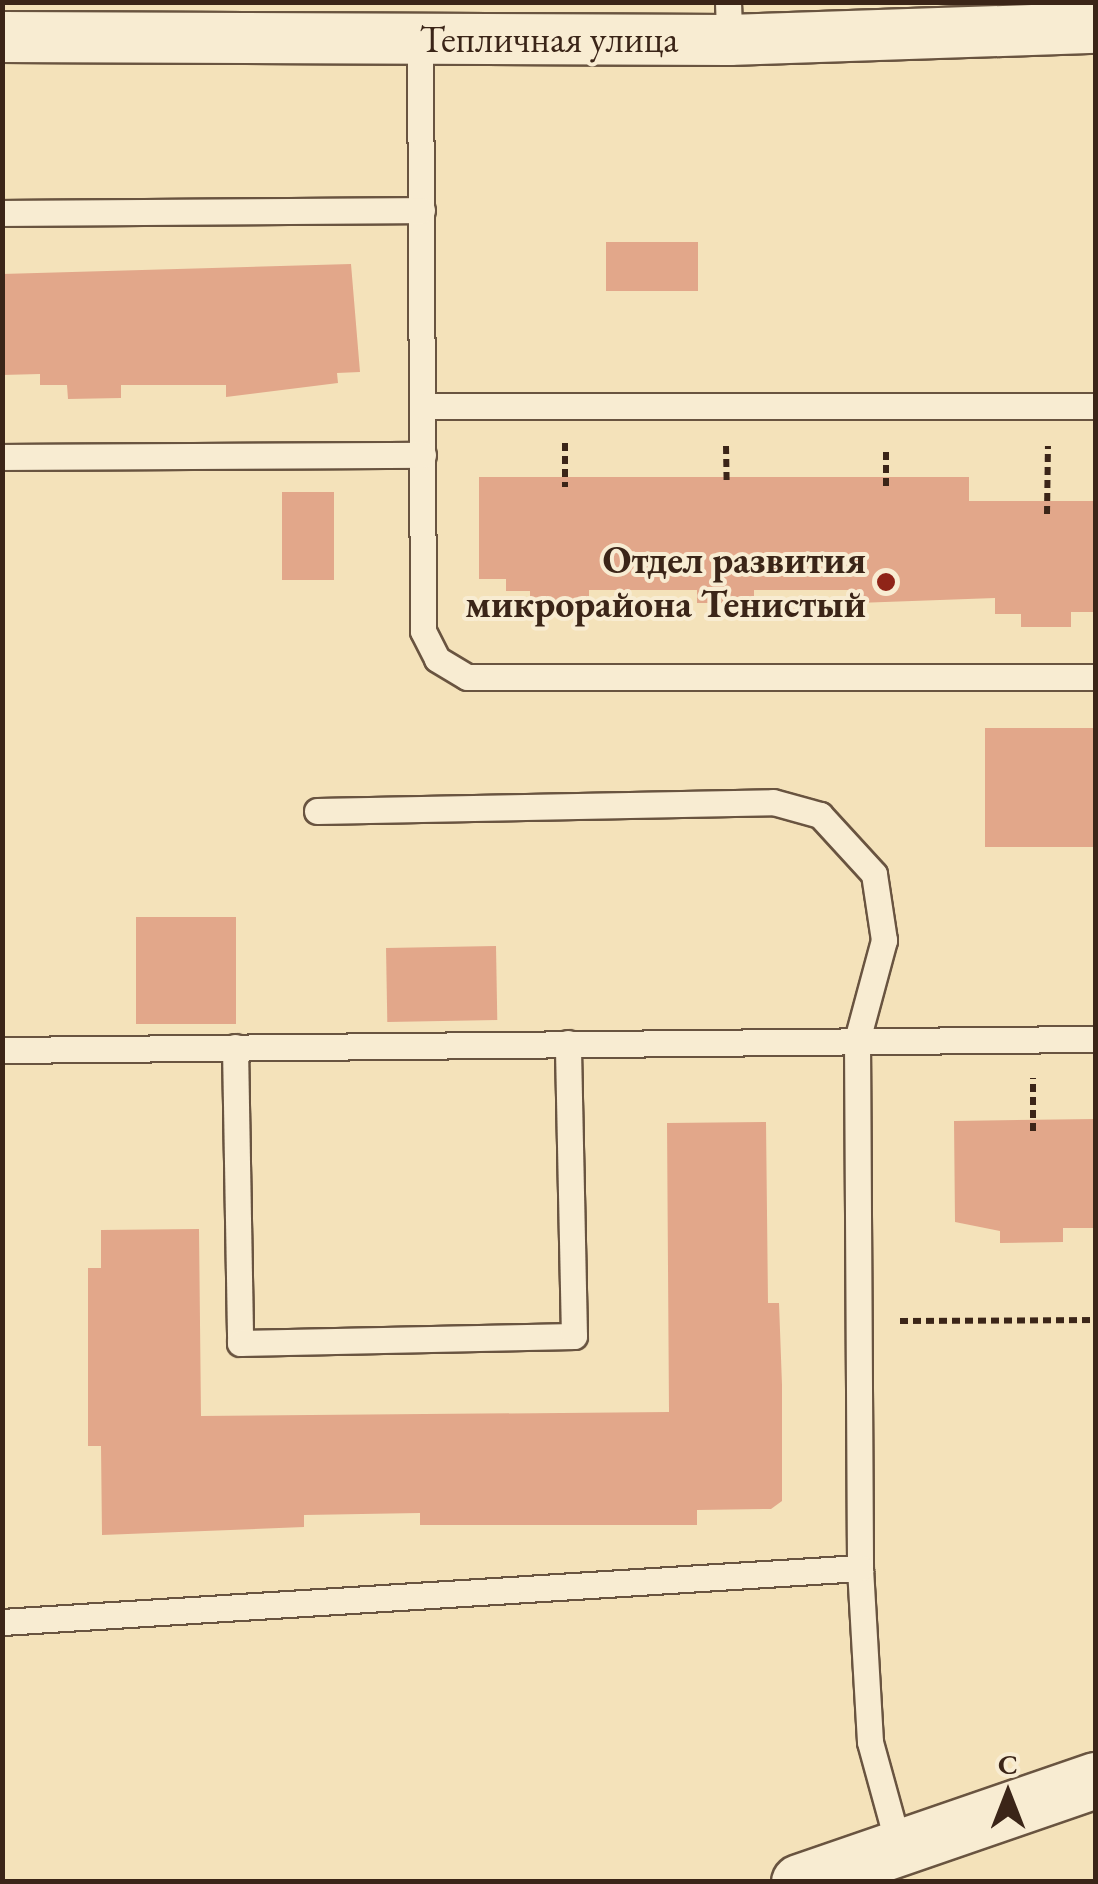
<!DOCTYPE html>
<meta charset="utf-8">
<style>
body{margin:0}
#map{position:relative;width:1098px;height:1884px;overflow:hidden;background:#f4e2ba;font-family:"EB Garamond",serif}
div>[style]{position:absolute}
.building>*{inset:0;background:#e2a78a;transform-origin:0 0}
.path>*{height:6px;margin-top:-3px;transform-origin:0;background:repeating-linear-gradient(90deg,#3b2518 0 8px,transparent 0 13px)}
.roads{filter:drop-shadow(2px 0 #695440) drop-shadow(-2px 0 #695440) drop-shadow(0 2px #695440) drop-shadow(0 -2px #695440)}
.lane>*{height:25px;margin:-12.5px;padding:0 12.5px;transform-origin:12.5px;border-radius:12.5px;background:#f8ecd2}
.street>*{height:50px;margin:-25px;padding:0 25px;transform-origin:25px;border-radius:25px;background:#f8ecd2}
.secondary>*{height:55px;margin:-27.5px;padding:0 27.5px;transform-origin:27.5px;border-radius:27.5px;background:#f8ecd2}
.dots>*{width:28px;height:28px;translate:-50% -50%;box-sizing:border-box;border:5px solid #f8ecd2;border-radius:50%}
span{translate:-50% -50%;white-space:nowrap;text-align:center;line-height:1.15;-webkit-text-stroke:8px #f8ecd2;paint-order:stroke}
.street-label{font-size:38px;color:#3b2518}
.poi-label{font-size:38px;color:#3b2518;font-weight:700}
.right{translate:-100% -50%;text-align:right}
.frame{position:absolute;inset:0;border:5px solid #3b2518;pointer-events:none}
.north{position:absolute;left:958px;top:1744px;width:100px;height:100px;-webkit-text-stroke:8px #f8ecd2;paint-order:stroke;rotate:0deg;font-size:28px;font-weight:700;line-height:40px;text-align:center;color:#3b2518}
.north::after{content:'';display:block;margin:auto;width:35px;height:45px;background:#3b2518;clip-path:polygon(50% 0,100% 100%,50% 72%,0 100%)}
</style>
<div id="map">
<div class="building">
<i style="left:698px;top:242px;width:49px;height:92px;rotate:90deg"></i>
<i style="clip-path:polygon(351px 264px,360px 372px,337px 373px,338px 383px,226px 397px,226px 385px,121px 385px,121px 398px,68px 399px,67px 385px,40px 385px,40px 374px,2px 375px,2px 274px)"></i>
<i style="clip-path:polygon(479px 477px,969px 477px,969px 501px,1096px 501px,1096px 612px,1071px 612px,1071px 627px,1021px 627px,1021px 614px,995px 614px,995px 598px,857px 603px,857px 590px,754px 590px,754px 603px,697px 603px,697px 590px,589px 590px,589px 603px,530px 603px,530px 591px,506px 591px,506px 579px,479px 579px)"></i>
<i style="left:282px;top:492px;width:52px;height:88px"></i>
<i style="left:1096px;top:728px;width:119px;height:111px;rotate:90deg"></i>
<i style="left:136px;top:917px;width:100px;height:107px"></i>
<i style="left:496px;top:946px;width:74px;height:110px;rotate:89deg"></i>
<i style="clip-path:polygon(1095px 1119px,1093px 1228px,1063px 1228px,1063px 1242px,1000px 1243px,1000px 1231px,955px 1222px,954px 1121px)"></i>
<i style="clip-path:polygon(766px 1122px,768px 1303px,779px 1303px,782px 1385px,782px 1501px,771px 1509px,697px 1510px,697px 1525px,420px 1525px,420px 1513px,304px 1515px,304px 1527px,102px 1535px,101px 1446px,88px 1446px,88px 1268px,101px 1268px,101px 1230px,199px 1229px,201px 1416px,669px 1412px,667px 1123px)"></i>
</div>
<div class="path">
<i style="left:565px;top:443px;width:44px;rotate:90deg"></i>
<i style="left:726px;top:446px;width:39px;rotate:89deg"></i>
<i style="left:886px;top:486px;width:39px;rotate:-90deg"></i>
<i style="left:1047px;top:514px;width:68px;rotate:-89.2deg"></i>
<i style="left:1033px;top:1131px;width:53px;rotate:-90deg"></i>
<i style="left:900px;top:1321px;width:196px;rotate:-0.3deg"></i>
</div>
<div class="roads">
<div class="lane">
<i style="left:728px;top:2px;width:38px;rotate:88deg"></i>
<i style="left:420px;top:39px;width:592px;rotate:89.71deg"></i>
<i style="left:423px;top:631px;width:31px;rotate:63deg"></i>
<i style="left:437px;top:659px;width:35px;rotate:31deg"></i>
<i style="left:467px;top:677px;width:629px"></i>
<i style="left:2px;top:213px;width:420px;rotate:-0.4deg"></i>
<i style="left:424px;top:406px;width:672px"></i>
<i style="left:2px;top:457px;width:421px;rotate:-0.3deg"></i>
<i style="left:317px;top:811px;width:456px;rotate:-1.1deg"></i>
<i style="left:773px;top:802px;width:49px;rotate:15.5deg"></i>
<i style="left:820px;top:815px;width:80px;rotate:47.5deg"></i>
<i style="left:874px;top:874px;width:67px;rotate:81.4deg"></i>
<i style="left:884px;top:940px;width:104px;rotate:105.1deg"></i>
<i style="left:857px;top:1040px;width:528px;rotate:89.67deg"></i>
<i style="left:860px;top:1568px;width:174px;rotate:86.7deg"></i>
<i style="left:870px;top:1742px;width:109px;rotate:74.6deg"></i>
<i style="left:235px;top:1047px;width:296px;rotate:89deg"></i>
<i style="left:240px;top:1343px;width:334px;rotate:-1.2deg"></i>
<i style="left:574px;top:1336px;width:293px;rotate:-91.2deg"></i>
<i style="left:2px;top:1050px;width:1094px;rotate:-0.58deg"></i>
<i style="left:2px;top:1622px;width:860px;rotate:-3.6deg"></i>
</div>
<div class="street">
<i style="left:2px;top:37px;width:727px;rotate:0.24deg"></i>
<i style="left:729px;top:40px;width:367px;rotate:-1.9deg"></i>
</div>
<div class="secondary">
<i style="left:799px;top:1882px;width:314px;rotate:-19deg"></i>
</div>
</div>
<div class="dots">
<i style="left:886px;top:582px;background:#8f2418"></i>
</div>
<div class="street-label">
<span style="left:549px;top:39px">Тепличная улица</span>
</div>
<div class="poi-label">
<span class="right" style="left:866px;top:582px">Отдел развития<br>микрорайона Тенистый</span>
</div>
<div class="frame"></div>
<div class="north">С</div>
</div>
